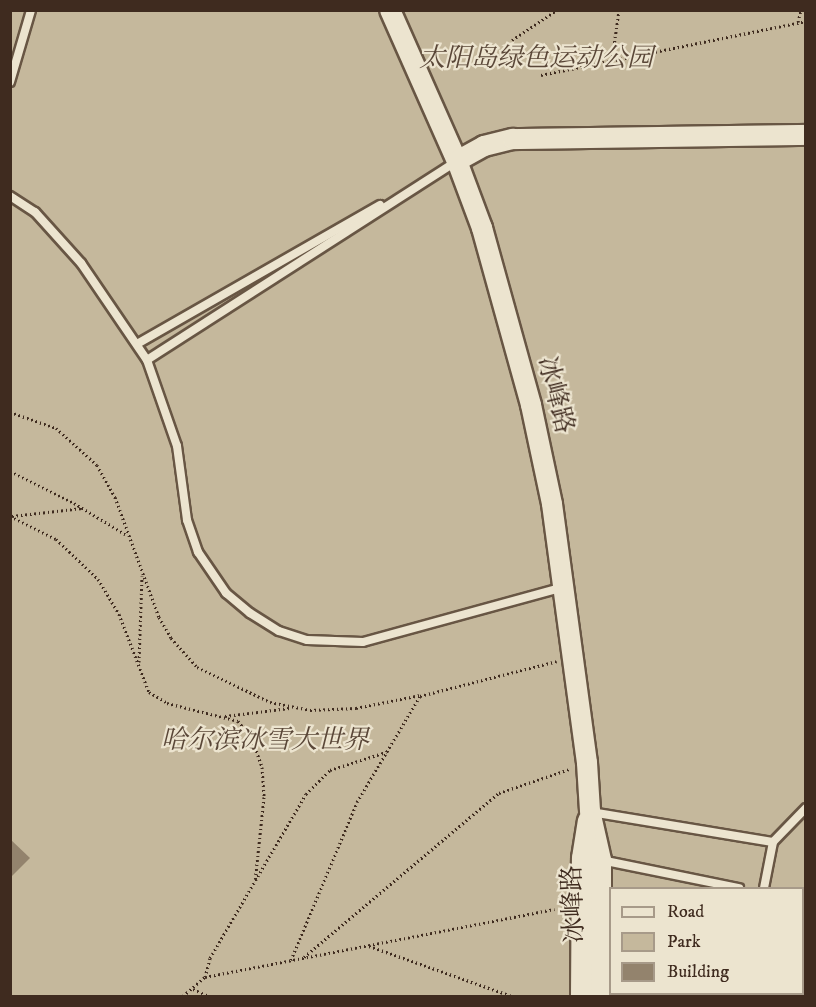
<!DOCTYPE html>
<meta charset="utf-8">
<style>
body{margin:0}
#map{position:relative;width:816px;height:1007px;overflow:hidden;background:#e1d5b5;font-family:"IM FELL DW Pica","Noto Serif SC",serif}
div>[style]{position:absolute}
.green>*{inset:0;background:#c5b89c}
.building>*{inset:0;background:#93836d}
.path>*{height:3px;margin-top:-1.5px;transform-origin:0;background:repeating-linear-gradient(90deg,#3f2b1f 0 1.5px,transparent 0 4.5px)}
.roads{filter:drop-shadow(2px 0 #685644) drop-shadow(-2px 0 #685644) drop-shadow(0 2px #685644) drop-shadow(0 -2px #685644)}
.service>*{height:8px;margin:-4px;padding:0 4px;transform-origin:4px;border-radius:4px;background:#ece4cf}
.tertiary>*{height:20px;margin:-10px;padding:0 10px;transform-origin:10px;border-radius:10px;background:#ece4cf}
span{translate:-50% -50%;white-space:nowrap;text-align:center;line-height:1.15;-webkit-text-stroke:4.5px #ece4cf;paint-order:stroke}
.park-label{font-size:26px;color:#5a4738;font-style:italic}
.street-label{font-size:26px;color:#3f2b1f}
.frame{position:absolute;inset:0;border:12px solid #3f2b1f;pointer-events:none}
.legend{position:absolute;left:609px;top:887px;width:195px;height:108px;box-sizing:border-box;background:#ece4cf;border:2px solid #a79a89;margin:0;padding:8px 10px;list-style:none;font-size:18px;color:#3f2b1f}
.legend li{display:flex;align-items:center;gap:12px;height:30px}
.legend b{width:30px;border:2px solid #a79a89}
</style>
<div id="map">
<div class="green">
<i style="clip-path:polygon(evenodd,10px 11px,805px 11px,805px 996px,11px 996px,10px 11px,610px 888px,802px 888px,802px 994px,610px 994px,610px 888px)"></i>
</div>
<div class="building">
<i style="clip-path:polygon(10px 839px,30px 858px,10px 878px)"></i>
</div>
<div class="path">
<i style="left:798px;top:22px;width:12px;rotate:-76deg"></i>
<i style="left:512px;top:40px;width:54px;rotate:-33.7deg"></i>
<i style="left:612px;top:60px;width:50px;rotate:-82deg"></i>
<i style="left:541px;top:75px;width:270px;rotate:-11.5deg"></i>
<i style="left:10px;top:412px;width:49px;rotate:19.2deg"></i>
<i style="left:56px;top:428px;width:55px;rotate:42.1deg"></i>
<i style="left:97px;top:465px;width:37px;rotate:61deg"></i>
<i style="left:115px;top:497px;width:128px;rotate:69.9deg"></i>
<i style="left:159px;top:617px;width:24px;rotate:60deg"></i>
<i style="left:171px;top:638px;width:39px;rotate:48deg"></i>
<i style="left:197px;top:667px;width:81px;rotate:25.6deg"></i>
<i style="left:270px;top:702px;width:41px;rotate:11.3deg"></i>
<i style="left:310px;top:710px;width:46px;rotate:-2.5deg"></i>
<i style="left:356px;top:708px;width:66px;rotate:-11.3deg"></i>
<i style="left:10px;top:471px;width:72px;rotate:26.6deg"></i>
<i style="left:74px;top:503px;width:60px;rotate:31.3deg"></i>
<i style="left:10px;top:516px;width:51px;rotate:26.6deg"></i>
<i style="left:56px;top:539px;width:58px;rotate:43.6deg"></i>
<i style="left:98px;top:579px;width:41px;rotate:59deg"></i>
<i style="left:119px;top:614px;width:84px;rotate:69deg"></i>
<i style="left:149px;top:692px;width:21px;rotate:31deg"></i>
<i style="left:167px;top:703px;width:73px;rotate:14.2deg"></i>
<i style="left:238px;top:721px;width:22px;rotate:51deg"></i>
<i style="left:252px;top:738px;width:31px;rotate:71deg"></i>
<i style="left:262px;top:767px;width:30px;rotate:86deg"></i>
<i style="left:264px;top:797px;width:85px;rotate:96deg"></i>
<i style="left:12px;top:516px;width:71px;rotate:-6.4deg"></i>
<i style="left:139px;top:662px;width:86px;rotate:-88deg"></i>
<i style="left:225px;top:716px;width:65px;rotate:-7deg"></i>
<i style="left:369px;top:946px;width:151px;rotate:19.3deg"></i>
<i style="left:304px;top:957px;width:255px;rotate:-40.1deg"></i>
<i style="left:499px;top:793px;width:75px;rotate:-18.7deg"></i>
<i style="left:291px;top:960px;width:171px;rotate:-67.3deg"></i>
<i style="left:357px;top:802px;width:123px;rotate:-59.3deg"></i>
<i style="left:420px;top:696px;width:141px;rotate:-14.3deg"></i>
<i style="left:205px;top:977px;width:356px;rotate:-11deg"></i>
<i style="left:193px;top:989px;width:17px;rotate:24deg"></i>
<i style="left:183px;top:996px;width:29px;rotate:-41deg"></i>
<i style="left:205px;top:977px;width:20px;rotate:-75deg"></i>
<i style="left:210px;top:958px;width:190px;rotate:-59.7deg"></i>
<i style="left:306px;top:794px;width:34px;rotate:-45deg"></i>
<i style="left:330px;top:770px;width:59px;rotate:-17.8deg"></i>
</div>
<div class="roads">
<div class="service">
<i style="left:10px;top:82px;width:75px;rotate:-73.7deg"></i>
<i style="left:10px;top:196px;width:30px;rotate:33deg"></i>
<i style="left:35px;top:212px;width:69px;rotate:48deg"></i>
<i style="left:81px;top:263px;width:117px;rotate:55.8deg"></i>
<i style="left:147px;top:360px;width:91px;rotate:70.8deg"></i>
<i style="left:177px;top:446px;width:75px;rotate:82.3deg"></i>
<i style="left:187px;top:520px;width:34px;rotate:71deg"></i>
<i style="left:198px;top:552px;width:50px;rotate:55.7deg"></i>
<i style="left:226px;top:593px;width:31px;rotate:40deg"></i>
<i style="left:250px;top:613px;width:34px;rotate:32deg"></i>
<i style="left:279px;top:631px;width:29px;rotate:18deg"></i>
<i style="left:307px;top:640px;width:56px;rotate:2deg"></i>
<i style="left:363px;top:642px;width:205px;rotate:-15.3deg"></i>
<i style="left:137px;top:344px;width:280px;rotate:-29.8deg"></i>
<i style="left:147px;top:360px;width:367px;rotate:-32.7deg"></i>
<i style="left:591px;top:812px;width:184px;rotate:9.4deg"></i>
<i style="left:601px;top:860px;width:141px;rotate:11.5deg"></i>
<i style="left:764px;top:888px;width:47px;rotate:-78.9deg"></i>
<i style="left:773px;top:842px;width:47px;rotate:-45.9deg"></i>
<i style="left:802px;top:965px;width:5px;rotate:37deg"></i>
</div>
<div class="tertiary">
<i style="left:390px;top:10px;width:165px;rotate:66.1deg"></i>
<i style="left:457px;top:161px;width:72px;rotate:69.5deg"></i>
<i style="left:482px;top:228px;width:184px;rotate:74.5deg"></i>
<i style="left:531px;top:405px;width:101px;rotate:78deg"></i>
<i style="left:552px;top:504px;width:261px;rotate:82.3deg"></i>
<i style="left:587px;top:763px;width:48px;rotate:86.4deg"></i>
<i style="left:590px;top:811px;width:50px;rotate:77.3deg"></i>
<i style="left:601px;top:860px;width:136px;rotate:90deg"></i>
<i style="left:457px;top:161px;width:31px;rotate:-29deg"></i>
<i style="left:484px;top:146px;width:30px;rotate:-14deg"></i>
<i style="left:513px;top:139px;width:293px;rotate:-0.8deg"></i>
<i style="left:581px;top:996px;width:138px;rotate:-89.6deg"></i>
<i style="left:582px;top:858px;width:38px;rotate:-81deg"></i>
</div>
</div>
<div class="park-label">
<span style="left:536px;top:59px">太阳岛绿色运动公园</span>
<span style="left:265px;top:741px">哈尔滨冰雪大世界</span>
</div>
<div class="street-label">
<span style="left:555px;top:395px;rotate:76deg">冰峰路</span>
<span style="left:574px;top:904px;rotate:-92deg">冰峰路</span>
</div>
<div class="frame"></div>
<ul class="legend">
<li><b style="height:8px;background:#ece4cf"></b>Road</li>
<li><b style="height:16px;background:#c5b89c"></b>Park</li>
<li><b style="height:16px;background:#93836d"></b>Building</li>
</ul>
</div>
